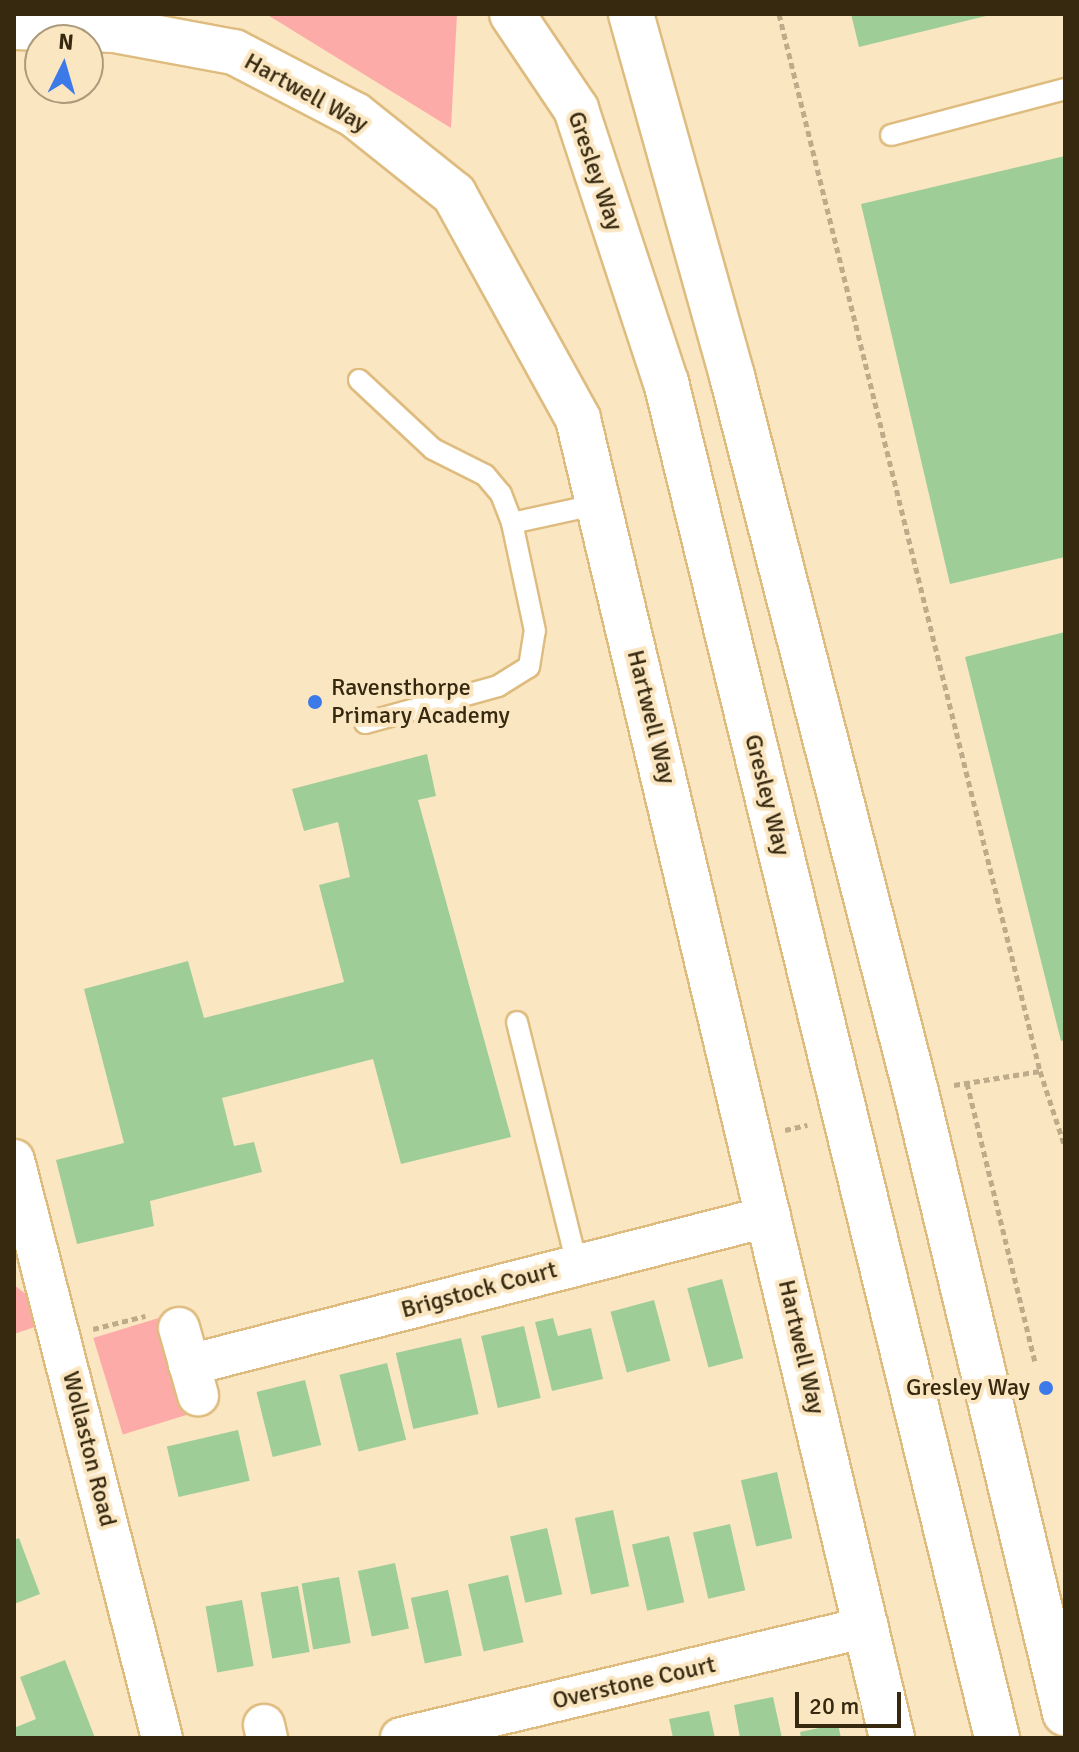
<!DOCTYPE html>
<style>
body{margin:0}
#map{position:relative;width:1079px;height:1752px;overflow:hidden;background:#fbe6c2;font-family:Signika,sans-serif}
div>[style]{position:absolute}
.green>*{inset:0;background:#fdaba8;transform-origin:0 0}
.building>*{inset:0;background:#9fcd98;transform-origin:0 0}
.path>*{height:5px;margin-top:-2.5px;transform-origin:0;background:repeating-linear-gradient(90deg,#bdab8a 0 6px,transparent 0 10px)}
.roads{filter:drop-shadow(2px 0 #debc7f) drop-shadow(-2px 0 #debc7f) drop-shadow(0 2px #debc7f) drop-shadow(0 -2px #debc7f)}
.lane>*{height:20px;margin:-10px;padding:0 10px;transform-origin:10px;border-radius:10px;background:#fff}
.street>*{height:40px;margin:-20px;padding:0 20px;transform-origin:20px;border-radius:20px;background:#fff}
.secondary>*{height:44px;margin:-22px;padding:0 22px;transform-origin:22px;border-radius:22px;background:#fff}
.dots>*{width:22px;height:22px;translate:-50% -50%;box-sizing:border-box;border:4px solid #fbe6c2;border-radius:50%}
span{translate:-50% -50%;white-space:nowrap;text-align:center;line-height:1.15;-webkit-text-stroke:8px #fbe6c2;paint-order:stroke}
.street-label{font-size:24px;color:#362910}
.poi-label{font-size:24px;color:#362910}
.left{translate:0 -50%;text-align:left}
.right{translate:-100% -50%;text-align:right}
.frame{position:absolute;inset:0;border:16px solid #362910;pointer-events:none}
.north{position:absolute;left:24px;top:24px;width:80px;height:80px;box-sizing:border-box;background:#fbe6c2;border:2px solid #ac9a7b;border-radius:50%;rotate:5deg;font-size:22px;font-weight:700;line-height:32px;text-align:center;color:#362910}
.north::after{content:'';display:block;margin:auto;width:28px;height:36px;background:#3d7ae9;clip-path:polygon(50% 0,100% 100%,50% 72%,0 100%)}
.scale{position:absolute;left:795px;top:1692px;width:106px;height:36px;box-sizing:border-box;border:4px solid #362910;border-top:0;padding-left:10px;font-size:24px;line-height:28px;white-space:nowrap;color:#362910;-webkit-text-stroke:6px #fbe6c2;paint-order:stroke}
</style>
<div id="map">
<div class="green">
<i style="clip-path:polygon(266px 14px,457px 14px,451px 128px)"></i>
<i style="clip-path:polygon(14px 1285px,39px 1304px,44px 1324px,14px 1334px)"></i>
<i style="left:165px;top:1316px;width:101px;height:75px;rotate:73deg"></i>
</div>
<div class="building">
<i style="clip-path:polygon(851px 14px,990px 14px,990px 15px,859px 47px)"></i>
<i style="clip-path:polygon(1065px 156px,1065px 557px,950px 584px,861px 204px)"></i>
<i style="clip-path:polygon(1065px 632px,1065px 1040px,1061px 1041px,965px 657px)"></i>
<i style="clip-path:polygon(427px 754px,436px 796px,418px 800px,511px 1137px,401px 1164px,373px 1059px,222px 1098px,234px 1146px,254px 1142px,262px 1172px,150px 1201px,154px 1226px,77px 1244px,56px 1160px,124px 1143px,84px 989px,188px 961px,204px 1018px,344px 982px,319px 885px,350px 877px,338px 822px,304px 831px,292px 789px)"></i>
<i style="left:722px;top:1279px;width:82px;height:36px;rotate:75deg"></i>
<i style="left:654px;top:1300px;width:63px;height:45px;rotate:75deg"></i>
<i style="clip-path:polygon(553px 1318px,558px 1336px,591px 1328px,603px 1379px,552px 1391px,535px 1322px)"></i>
<i style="left:524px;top:1326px;width:74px;height:44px;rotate:77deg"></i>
<i style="left:461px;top:1338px;width:78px;height:67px;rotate:77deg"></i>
<i style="left:387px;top:1363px;width:79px;height:49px;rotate:76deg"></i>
<i style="left:305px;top:1380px;width:67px;height:50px;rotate:76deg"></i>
<i style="left:238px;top:1430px;width:52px;height:73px;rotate:77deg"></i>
<i style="left:777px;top:1472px;width:68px;height:37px;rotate:77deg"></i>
<i style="left:613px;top:1510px;width:78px;height:39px;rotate:78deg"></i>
<i style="left:730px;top:1524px;width:68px;height:38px;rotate:77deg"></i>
<i style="left:547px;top:1528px;width:68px;height:38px;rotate:77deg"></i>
<i style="left:669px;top:1536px;width:68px;height:38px;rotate:77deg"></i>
<i style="clip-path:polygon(19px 1538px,40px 1594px,14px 1604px,14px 1540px)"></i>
<i style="left:395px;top:1563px;width:67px;height:38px;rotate:78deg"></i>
<i style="left:508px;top:1575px;width:69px;height:41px;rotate:77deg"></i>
<i style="left:339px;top:1577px;width:67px;height:38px;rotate:80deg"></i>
<i style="left:298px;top:1586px;width:67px;height:38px;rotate:80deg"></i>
<i style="left:448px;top:1590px;width:67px;height:38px;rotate:78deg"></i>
<i style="left:242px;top:1600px;width:67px;height:37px;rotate:80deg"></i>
<i style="clip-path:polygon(65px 1660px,95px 1738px,14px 1738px,14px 1728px,36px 1719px,20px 1677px)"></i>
<i style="clip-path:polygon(773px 1697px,782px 1738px,740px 1738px,734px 1705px)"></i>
<i style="clip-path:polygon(709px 1711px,715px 1738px,673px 1738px,669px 1719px)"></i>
<i style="clip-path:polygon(838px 1724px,841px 1738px,801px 1738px,800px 1732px)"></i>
</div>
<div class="path">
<i style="left:779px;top:14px;width:1089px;rotate:76.13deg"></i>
<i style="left:1040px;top:1071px;width:80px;rotate:71.8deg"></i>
<i style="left:967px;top:1083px;width:288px;rotate:76.3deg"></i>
<i style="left:954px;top:1085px;width:87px;rotate:-9.2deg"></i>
<i style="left:785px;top:1130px;width:23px;rotate:-13deg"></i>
<i style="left:93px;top:1329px;width:54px;rotate:-14deg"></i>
</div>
<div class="roads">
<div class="lane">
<i style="left:891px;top:135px;width:180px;rotate:-14.8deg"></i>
<i style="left:359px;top:380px;width:101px;rotate:43deg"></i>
<i style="left:433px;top:449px;width:58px;rotate:26.6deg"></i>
<i style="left:485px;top:475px;width:25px;rotate:50deg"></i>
<i style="left:501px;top:494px;width:31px;rotate:69deg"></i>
<i style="left:512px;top:523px;width:89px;rotate:-12.3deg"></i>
<i style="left:365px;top:723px;width:138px;rotate:-15.5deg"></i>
<i style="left:498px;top:686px;width:36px;rotate:-32deg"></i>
<i style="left:529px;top:667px;width:36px;rotate:-81deg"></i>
<i style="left:535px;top:631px;width:110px;rotate:-102deg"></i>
<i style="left:517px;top:1022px;width:249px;rotate:76.1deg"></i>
</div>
<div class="street">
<i style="left:14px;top:1160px;width:597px;rotate:75.64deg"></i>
<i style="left:179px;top:1328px;width:70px;rotate:74.2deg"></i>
<i style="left:189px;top:1365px;width:600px;rotate:-14.38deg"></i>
<i style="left:264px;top:1725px;width:13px;rotate:77deg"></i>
<i style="left:401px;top:1738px;width:480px;rotate:-13.4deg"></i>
</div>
<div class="secondary">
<i style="left:512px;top:14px;width:115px;rotate:56deg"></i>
<i style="left:576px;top:109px;width:287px;rotate:71.8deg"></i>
<i style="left:666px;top:382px;width:1396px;rotate:76.28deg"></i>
<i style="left:631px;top:14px;width:376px;rotate:74.4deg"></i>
<i style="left:732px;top:376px;width:739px;rotate:75.59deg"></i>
<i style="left:916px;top:1092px;width:639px;rotate:76.51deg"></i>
<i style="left:14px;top:27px;width:101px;rotate:1.7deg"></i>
<i style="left:115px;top:30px;width:121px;rotate:10.5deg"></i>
<i style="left:234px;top:52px;width:136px;rotate:27.5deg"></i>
<i style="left:355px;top:115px;width:127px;rotate:38.6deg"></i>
<i style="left:454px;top:194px;width:257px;rotate:61.1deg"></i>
<i style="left:578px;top:419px;width:1356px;rotate:76.61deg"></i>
</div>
</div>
<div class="dots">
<i style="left:315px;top:702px;background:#3d7ae9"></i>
<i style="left:1046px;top:1388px;background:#3d7ae9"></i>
</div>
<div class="street-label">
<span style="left:306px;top:93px;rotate:29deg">Hartwell Way</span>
<span style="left:595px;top:171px;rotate:71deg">Gresley Way</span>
<span style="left:651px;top:717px;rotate:76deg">Hartwell Way</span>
<span style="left:767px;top:795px;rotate:76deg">Gresley Way</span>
<span style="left:479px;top:1290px;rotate:-15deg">Brigstock Court</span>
<span style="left:801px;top:1347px;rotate:77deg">Hartwell Way</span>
<span style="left:89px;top:1449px;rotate:76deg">Wollaston Road</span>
<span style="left:634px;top:1683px;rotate:-13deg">Overstone Court</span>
</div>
<div class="poi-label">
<span class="left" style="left:331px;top:702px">Ravensthorpe<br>Primary Academy</span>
<span class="right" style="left:1030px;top:1388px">Gresley Way</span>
</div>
<div class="frame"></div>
<div class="north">N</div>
<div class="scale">20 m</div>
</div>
